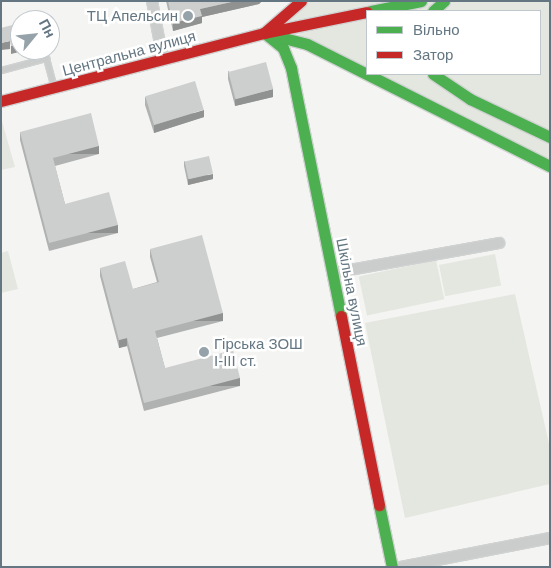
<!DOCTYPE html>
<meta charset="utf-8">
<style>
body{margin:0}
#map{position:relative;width:551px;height:568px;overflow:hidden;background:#f4f4f2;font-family:Arial,sans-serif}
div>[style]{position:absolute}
.green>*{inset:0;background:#e4e7e0;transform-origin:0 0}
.roads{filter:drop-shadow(1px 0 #d0d2d2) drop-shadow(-1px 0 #d0d2d2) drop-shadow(0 1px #d0d2d2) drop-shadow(0 -1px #d0d2d2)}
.lane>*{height:5px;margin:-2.5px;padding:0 2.5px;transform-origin:2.5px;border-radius:2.5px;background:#cbcdcd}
.street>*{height:10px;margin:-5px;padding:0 5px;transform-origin:5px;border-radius:5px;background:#cbcdcd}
.fast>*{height:11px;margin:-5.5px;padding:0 5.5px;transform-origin:5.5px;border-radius:5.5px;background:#4caf50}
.jam>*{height:11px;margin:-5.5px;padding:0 5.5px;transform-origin:5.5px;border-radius:5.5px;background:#c62828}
.wall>*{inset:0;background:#b0b2b2}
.shaded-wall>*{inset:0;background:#909191;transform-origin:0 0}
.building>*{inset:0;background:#cdcfcf;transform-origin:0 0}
.dots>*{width:14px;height:14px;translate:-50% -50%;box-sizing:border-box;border:2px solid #fff;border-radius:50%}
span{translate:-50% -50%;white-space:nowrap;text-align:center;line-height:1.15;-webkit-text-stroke:5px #fff;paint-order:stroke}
.poi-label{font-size:15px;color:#637682}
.right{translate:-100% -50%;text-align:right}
.left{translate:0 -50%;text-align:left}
.street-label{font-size:15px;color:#637682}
.frame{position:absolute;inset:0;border:2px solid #637682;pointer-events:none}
.legend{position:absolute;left:366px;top:10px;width:175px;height:65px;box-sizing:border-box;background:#fff;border:1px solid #c1c8cd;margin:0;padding:6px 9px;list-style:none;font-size:15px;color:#637682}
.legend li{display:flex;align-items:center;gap:10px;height:25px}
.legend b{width:25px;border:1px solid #c1c8cd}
.north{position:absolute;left:10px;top:10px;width:50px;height:50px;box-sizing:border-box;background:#fff;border:1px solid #c1c8cd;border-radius:50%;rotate:62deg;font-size:14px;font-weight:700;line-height:20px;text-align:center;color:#637682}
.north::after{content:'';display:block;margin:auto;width:18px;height:22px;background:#96a2a9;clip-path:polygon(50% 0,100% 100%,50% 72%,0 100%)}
</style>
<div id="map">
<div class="green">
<i style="clip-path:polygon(evenodd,301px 1px,550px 1px,550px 166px,307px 44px,285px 16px,301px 1px,367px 11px,540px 11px,540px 74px,367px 74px,367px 11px)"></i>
<i style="clip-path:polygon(1px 118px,15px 167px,1px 170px)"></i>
<i style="clip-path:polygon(8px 251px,18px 289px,1px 293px,1px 253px)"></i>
<i style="left:495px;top:254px;width:32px;height:57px;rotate:79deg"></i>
<i style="left:436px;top:260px;width:40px;height:79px;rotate:78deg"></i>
<i style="clip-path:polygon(515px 294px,550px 448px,550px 484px,405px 518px,365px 323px)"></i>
</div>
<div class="roads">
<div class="lane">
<i style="left:1px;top:70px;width:47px;rotate:-14.9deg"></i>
<i style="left:46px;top:58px;width:30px;rotate:75deg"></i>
</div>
<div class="street">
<i style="left:152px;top:1px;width:60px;rotate:79.4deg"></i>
<i style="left:333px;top:273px;width:169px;rotate:-10.2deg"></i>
<i style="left:401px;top:567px;width:152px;rotate:-11deg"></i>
</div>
<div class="fast">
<i style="left:371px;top:11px;width:51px;rotate:-11.3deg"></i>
<i style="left:433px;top:11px;width:15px;rotate:-42deg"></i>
<i style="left:264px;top:33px;width:44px;rotate:14.3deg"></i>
<i style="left:307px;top:44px;width:272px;rotate:26.7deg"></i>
<i style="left:267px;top:35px;width:21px;rotate:39deg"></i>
<i style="left:283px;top:48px;width:22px;rotate:68deg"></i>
<i style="left:291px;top:68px;width:253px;rotate:78.6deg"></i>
<i style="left:433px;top:74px;width:45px;rotate:34deg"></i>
<i style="left:470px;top:99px;width:89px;rotate:25.4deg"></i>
<i style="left:379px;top:505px;width:63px;rotate:78.2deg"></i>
</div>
<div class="jam">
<i style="left:264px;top:33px;width:49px;rotate:-40.9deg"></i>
<i style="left:1px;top:101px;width:272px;rotate:-14.5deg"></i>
<i style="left:264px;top:33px;width:105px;rotate:-11.5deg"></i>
<i style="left:341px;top:316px;width:193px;rotate:78.6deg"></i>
</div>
</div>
<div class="wall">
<i style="clip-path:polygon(166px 1px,262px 1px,259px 4px,202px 17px,202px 23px,173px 31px)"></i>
<i style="clip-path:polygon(228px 71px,273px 97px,235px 106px,228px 79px)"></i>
<i style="clip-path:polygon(145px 97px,204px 117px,154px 133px,145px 105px)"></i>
<i style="clip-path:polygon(20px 132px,99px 154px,55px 166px,65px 204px,118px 233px,49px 251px,20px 140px)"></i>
<i style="clip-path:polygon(184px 161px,213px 179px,188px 185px,184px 166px)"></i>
<i style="clip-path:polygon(150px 249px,223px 321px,157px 338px,165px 368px,240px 386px,144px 411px,127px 346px,119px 348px,100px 276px,100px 268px,133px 289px,157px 282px,150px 257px)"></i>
</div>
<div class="shaded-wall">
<i style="clip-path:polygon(236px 1px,262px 1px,259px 4px,202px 17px,202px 23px,173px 31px,173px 23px,200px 9px)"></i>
<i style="clip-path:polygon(10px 41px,10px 49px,1px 50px,1px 43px)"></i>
<i style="clip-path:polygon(20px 44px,20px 50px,27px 50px,11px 54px,11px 46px)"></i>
<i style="clip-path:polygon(273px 89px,273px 97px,235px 106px,235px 99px)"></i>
<i style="clip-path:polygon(204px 110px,204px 117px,154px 133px,154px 125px)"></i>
<i style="left:99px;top:146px;width:8px;height:48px;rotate:90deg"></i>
<i style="clip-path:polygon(213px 174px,213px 179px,188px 185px,188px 179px)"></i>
<i style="left:118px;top:225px;width:8px;height:71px;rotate:90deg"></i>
<i style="left:223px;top:313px;width:8px;height:70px;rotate:90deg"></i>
<i style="clip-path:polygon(127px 338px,127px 346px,119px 348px,119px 340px)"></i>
<i style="left:240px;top:378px;width:8px;height:99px;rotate:90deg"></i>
</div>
<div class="building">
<i style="clip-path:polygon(168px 1px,236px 1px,200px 9px,202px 16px,173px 23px)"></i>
<i style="clip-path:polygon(20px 23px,20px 44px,11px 46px,10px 41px,1px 43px,1px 28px)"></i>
<i style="left:266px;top:62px;width:28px;height:39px;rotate:75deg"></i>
<i style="left:195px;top:81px;width:30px;height:52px;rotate:73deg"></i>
<i style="clip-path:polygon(91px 113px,99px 146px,53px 158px,65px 204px,109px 192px,118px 225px,49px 243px,20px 132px)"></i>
<i style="left:209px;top:156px;width:18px;height:25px;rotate:77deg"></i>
<i style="clip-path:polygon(202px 235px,223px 313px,155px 331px,165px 368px,233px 350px,240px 378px,144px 403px,127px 338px,119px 340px,100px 268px,125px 261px,133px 289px,159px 282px,150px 249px)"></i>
</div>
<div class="dots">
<i style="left:188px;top:16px;background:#96a2a9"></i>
<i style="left:204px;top:352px;background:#96a2a9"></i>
</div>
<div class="poi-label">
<span class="right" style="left:178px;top:16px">ТЦ Апельсин</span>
<span class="left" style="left:214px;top:352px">Гірська ЗОШ<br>І-ІІІ ст.</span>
</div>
<div class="street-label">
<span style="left:129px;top:53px;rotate:-15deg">Центральна вулиця</span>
<span style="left:352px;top:292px;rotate:79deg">Шкільна вулиця</span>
</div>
<div class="frame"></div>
<ul class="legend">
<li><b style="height:6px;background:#4caf50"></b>Вільно</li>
<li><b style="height:6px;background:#c62828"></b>Затор</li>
</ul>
<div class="north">Пн</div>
</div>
